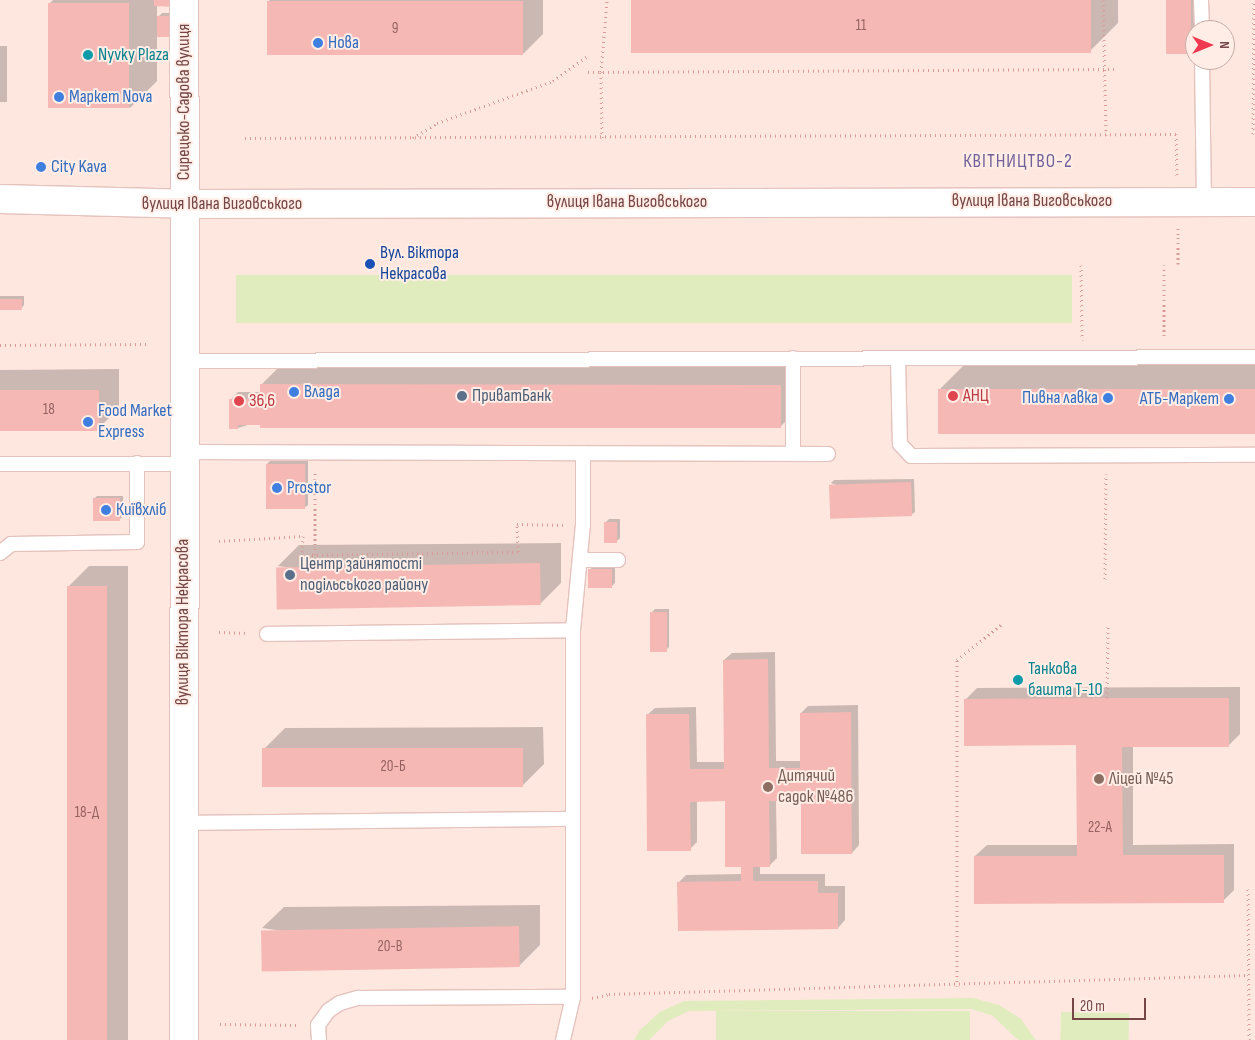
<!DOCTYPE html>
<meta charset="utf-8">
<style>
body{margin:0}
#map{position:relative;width:1255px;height:1040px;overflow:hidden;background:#fee7df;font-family:"Sofia Sans Condensed",sans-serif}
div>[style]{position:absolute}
.green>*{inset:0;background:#e0ecbd;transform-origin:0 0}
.shadow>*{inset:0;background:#0003;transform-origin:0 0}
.building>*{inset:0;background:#f5b8b4;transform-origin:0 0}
.path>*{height:3px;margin-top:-1.5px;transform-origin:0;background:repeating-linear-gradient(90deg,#d99b98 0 1px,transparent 0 5px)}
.roads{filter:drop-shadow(1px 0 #e4c2bd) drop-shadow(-1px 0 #e4c2bd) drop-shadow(0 1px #e4c2bd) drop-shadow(0 -1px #e4c2bd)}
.service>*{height:14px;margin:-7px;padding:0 7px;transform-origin:7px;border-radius:7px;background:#fff}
.minor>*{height:28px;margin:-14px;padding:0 14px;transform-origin:14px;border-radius:14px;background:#fff}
.secondary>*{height:28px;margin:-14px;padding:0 14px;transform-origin:14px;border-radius:14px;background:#fff}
.dots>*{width:14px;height:14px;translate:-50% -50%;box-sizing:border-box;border:2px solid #ffede6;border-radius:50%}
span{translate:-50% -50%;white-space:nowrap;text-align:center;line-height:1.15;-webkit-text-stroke:4px #ffede6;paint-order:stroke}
.number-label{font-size:15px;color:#956261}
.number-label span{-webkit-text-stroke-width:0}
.shop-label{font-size:18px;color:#366cbe}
.left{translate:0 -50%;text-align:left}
.right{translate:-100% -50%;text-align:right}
.culture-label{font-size:18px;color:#0d838f}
.street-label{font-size:18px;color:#754645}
.transit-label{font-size:18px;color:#164399}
.service-label{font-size:18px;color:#4e5e75}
.health-label{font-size:18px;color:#be3a42}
.education-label{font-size:18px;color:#785e54}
.neighbourhood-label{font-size:19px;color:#726099;letter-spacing:1px}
.north{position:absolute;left:1185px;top:20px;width:50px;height:50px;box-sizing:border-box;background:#ffede6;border:1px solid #c8aaa6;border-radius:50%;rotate:90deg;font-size:14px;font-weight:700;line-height:20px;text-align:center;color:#754645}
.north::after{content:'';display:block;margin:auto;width:18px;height:22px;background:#f13a50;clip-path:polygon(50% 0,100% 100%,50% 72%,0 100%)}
.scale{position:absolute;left:1072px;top:998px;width:74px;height:22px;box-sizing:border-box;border:2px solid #754645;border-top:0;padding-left:6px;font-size:15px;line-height:18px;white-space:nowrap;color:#754645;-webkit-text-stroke:4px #ffede6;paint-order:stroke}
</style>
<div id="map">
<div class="green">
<i style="left:1072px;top:275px;width:48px;height:836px;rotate:90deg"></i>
<i style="clip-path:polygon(973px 998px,999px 1005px,1021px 1019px,1036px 1040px,1018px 1040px,993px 1016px,972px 1009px,689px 1011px,668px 1021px,649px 1040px,634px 1040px,640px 1030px,660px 1012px,684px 1001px)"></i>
<i style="left:716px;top:1011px;width:254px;height:29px"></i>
<i style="left:1061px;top:1012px;width:68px;height:28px;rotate:1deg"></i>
</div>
<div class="shadow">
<i style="clip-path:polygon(53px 0,178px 0,157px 5px,157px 18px,162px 13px,175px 13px,157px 36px,157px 81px,130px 108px,49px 4px)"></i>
<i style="clip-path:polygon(270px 0,543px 0,543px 34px,522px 55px,268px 2px)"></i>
<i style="clip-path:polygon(633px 0,1118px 0,1118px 23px,1090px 51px)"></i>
<i style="clip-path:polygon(1167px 0,1194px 0,1194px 49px,1191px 52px)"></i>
<i style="left:0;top:46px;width:7px;height:56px"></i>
<i style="clip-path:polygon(0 296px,24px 296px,24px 305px,21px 309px,0 309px)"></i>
<i style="clip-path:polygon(967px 362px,1255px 362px,1255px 433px,939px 390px)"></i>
<i style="clip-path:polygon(282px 364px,801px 364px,801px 406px,780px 427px,261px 421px,238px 428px,230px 400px,238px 392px,261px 392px,261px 385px)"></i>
<i style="clip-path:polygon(119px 369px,119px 408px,98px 429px,0 429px,0 370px)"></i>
<i style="clip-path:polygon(270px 461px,308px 461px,308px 505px,304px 508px,267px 464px)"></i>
<i style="clip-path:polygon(914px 479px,915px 512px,911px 515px,831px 483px,834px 480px)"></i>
<i style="clip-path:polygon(97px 496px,123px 496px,123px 516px,119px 520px,94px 499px)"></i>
<i style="clip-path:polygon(609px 519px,620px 519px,620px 538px,616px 542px,605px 523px)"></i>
<i style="clip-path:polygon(561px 543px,561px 583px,540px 604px,278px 566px,299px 545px)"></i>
<i style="clip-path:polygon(89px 566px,128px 566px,128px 1040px,68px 1040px,68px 587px)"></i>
<i style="clip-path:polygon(615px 566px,615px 583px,612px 586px,589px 570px,593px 567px)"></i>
<i style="clip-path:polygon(655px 609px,669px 609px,669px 647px,666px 650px,651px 613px)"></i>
<i style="clip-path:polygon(775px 652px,776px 761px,802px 761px,801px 713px,808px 706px,858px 705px,859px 845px,852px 853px,802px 799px,776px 800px,777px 858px,770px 865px,760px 865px,760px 874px,825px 874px,825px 886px,845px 886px,845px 920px,838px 928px,679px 882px,686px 875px,742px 874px,742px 866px,726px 800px,697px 800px,697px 842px,690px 849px,647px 715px,655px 708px,696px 707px,697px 762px,725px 762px,724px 660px,732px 653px)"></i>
<i style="clip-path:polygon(1240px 687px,1240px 734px,1228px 746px,1133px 746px,1133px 845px,1234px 844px,1234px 890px,1223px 901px,975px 856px,987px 845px,1078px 845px,1078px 744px,965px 700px,977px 688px)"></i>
<i style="clip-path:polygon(543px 727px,544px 764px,523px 785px,264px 749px,285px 728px)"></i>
<i style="clip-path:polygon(540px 905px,540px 945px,519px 966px,262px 928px,284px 907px)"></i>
</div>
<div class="building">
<i style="clip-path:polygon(154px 0,175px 0,175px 7px,154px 6px)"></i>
<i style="left:631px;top:0;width:460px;height:53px"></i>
<i style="left:1166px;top:0;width:25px;height:54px"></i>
<i style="left:267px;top:1px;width:256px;height:54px"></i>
<i style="left:48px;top:3px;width:81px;height:105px"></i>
<i style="left:157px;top:16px;width:15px;height:21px"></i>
<i style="left:0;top:299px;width:22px;height:11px"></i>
<i style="clip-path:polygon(260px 384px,781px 385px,781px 428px,260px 428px,260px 425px,238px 425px,238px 429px,229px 429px,229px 399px,260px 399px)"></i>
<i style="left:938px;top:389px;width:317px;height:45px"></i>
<i style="left:0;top:390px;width:99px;height:41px"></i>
<i style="left:266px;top:464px;width:39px;height:45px"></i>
<i style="left:911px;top:482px;width:34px;height:82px;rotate:88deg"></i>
<i style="left:93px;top:498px;width:27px;height:23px"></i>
<i style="left:604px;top:522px;width:13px;height:21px"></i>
<i style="left:540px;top:563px;width:42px;height:264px;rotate:89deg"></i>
<i style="left:612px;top:569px;width:19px;height:24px;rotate:90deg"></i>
<i style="left:67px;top:586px;width:40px;height:454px"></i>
<i style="left:650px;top:612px;width:17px;height:40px"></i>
<i style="clip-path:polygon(768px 659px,769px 768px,800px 768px,800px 713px,851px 712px,852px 854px,801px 854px,801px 801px,769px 801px,770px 867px,753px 867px,753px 881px,818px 881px,818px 893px,838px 893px,838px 929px,678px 931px,677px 882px,741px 881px,741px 867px,725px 867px,725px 801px,690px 802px,691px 851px,647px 851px,646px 714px,689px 714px,690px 769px,724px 769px,723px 660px)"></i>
<i style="clip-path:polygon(1107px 698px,1229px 698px,1229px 747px,1122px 747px,1123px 855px,1224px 855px,1224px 903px,974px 904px,974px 856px,1077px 856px,1076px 745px,964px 746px,964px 699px)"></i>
<i style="left:262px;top:748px;width:261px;height:39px"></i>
<i style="left:519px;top:926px;width:41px;height:258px;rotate:89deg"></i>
</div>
<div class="path">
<i style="left:1103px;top:0;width:135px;rotate:88.7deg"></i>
<i style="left:588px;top:72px;width:529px;rotate:-0.32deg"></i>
<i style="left:1253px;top:134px;width:134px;rotate:-89.6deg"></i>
<i style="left:245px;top:138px;width:931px;rotate:-0.25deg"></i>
<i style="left:1176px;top:134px;width:43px;rotate:88.7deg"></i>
<i style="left:413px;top:138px;width:28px;rotate:-32deg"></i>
<i style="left:437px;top:123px;width:123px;rotate:-19.9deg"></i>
<i style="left:553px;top:81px;width:44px;rotate:-35.8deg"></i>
<i style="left:602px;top:138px;width:66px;rotate:-90.9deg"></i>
<i style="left:601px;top:72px;width:72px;rotate:-85.2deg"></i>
<i style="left:1178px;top:228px;width:36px;rotate:90deg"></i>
<i style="left:1081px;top:265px;width:75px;rotate:89.2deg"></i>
<i style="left:1164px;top:265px;width:74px;rotate:90deg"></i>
<i style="left:0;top:345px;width:146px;rotate:-0.4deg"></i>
<i style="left:219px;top:541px;width:84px;rotate:-3.4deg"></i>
<i style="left:303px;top:536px;width:19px;rotate:93deg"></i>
<i style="left:302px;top:555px;width:216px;rotate:-0.8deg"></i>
<i style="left:518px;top:552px;width:28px;rotate:-92deg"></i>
<i style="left:517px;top:524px;width:48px;rotate:1.2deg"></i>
<i style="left:315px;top:555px;width:85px;rotate:-90deg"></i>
<i style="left:1105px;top:579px;width:105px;rotate:-89.5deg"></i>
<i style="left:219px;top:632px;width:30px;rotate:2deg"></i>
<i style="left:1107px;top:698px;width:74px;rotate:-89.2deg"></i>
<i style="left:1248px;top:889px;width:151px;rotate:89.6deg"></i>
<i style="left:957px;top:986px;width:326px;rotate:-90deg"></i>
<i style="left:957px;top:660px;width:58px;rotate:-38.7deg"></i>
<i style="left:592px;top:998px;width:17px;rotate:-13deg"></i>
<i style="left:609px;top:994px;width:640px;rotate:-1.7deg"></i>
<i style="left:220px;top:1024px;width:80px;rotate:0.7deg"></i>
</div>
<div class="roads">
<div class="service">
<i style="left:1201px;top:0;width:30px;rotate:88deg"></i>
<i style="left:1202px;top:60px;width:142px;rotate:89.2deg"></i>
<i style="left:793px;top:358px;width:96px;rotate:90deg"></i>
<i style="left:898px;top:358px;width:86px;rotate:88.7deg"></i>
<i style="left:900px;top:444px;width:16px;rotate:47deg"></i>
<i style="left:911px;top:456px;width:344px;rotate:-0.2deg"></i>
<i style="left:183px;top:361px;width:1072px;rotate:-0.21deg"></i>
<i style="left:183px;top:452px;width:645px;rotate:0.18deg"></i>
<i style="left:0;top:464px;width:183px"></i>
<i style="left:0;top:553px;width:14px;rotate:-39deg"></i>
<i style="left:11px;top:544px;width:126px;rotate:-0.9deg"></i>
<i style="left:137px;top:542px;width:79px;rotate:-90deg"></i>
<i style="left:580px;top:560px;width:38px"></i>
<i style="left:267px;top:634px;width:306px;rotate:-0.7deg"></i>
<i style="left:184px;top:823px;width:389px;rotate:-0.6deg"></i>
<i style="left:319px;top:1040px;width:15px;rotate:-94deg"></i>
<i style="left:318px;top:1025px;width:17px;rotate:-54deg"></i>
<i style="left:328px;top:1011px;width:14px;rotate:-34deg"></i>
<i style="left:340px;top:1003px;width:19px;rotate:-16deg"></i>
<i style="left:358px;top:998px;width:215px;rotate:-0.3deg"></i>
<i style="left:563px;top:1040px;width:44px;rotate:-76.9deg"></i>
<i style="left:573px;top:997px;width:367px;rotate:-90deg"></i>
<i style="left:573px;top:630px;width:105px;rotate:-84.6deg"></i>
<i style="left:583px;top:525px;width:72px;rotate:-90deg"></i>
</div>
<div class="minor">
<i style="left:184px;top:0;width:204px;rotate:89.7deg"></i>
</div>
<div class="secondary">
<i style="left:0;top:199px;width:185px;rotate:1.5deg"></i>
<i style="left:185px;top:204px;width:1070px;rotate:-0.11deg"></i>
<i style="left:184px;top:1040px;width:836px;rotate:-89.93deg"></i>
</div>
</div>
<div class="dots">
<i style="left:318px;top:43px;background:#3f7fe0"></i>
<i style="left:88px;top:55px;background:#0f9aa8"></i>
<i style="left:59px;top:97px;background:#3f7fe0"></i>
<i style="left:41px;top:167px;background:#3f7fe0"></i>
<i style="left:370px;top:264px;background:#1a4fb4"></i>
<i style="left:294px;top:392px;background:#3f7fe0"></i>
<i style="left:462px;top:396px;background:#5c6f8a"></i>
<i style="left:953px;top:396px;background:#e0444e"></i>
<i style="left:1108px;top:398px;background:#3f7fe0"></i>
<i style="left:1229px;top:399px;background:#3f7fe0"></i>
<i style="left:239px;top:401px;background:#e0444e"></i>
<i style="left:88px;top:422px;background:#3f7fe0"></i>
<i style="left:277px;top:488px;background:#3f7fe0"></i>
<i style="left:106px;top:510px;background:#3f7fe0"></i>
<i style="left:290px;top:575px;background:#5c6f8a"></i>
<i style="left:1018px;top:680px;background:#0f9aa8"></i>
<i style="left:1099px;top:779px;background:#8d6e63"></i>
<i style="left:768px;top:787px;background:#8d6e63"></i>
</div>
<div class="number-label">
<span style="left:861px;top:26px">11</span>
<span style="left:395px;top:29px">9</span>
<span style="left:49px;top:410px">18</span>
<span style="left:393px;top:767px">20-Б</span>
<span style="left:87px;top:813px">18-Д</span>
<span style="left:1100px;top:828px">22-А</span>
<span style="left:390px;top:947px">20-В</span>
</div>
<div class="shop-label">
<span class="left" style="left:328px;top:43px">Нова</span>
<span class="left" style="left:69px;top:97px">Маркет Nova</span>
<span class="left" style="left:51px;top:167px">City Kava</span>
<span class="left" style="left:304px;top:392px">Влада</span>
<span class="right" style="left:1098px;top:398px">Пивна лавка</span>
<span class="right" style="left:1219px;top:399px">АТБ-Маркет</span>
<span class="left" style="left:98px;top:422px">Food Market<br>Express</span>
<span class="left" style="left:287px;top:488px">Prostor</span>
<span class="left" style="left:116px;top:510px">Київхліб</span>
</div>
<div class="culture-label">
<span class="left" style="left:98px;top:55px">Nyvky Plaza</span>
<span class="left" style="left:1028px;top:680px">Танкова<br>башта Т-10</span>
</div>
<div class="street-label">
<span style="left:184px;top:102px;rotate:-90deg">Сирецько-Садова вулиця</span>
<span style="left:1032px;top:201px">вулиця Івана Виговського</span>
<span style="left:627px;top:202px">вулиця Івана Виговського</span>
<span style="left:222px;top:204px">вулиця Івана Виговського</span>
<span style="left:183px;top:622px;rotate:-90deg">вулиця Віктора Некрасова</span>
</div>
<div class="transit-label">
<span class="left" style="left:380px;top:264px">Вул. Віктора<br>Некрасова</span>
</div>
<div class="service-label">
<span class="left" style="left:472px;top:396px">ПриватБанк</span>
<span class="left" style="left:300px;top:575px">Центр зайнятості<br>подільського району</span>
</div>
<div class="health-label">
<span class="left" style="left:963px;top:396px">АНЦ</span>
<span class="left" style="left:249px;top:401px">36,6</span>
</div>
<div class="education-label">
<span class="left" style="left:778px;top:787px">Дитячий<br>садок №486</span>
<span class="left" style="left:1109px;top:779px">Ліцей №45</span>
</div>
<div class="neighbourhood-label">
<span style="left:1018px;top:162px">КВІТНИЦТВО-2</span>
</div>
<div class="north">N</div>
<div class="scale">20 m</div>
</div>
